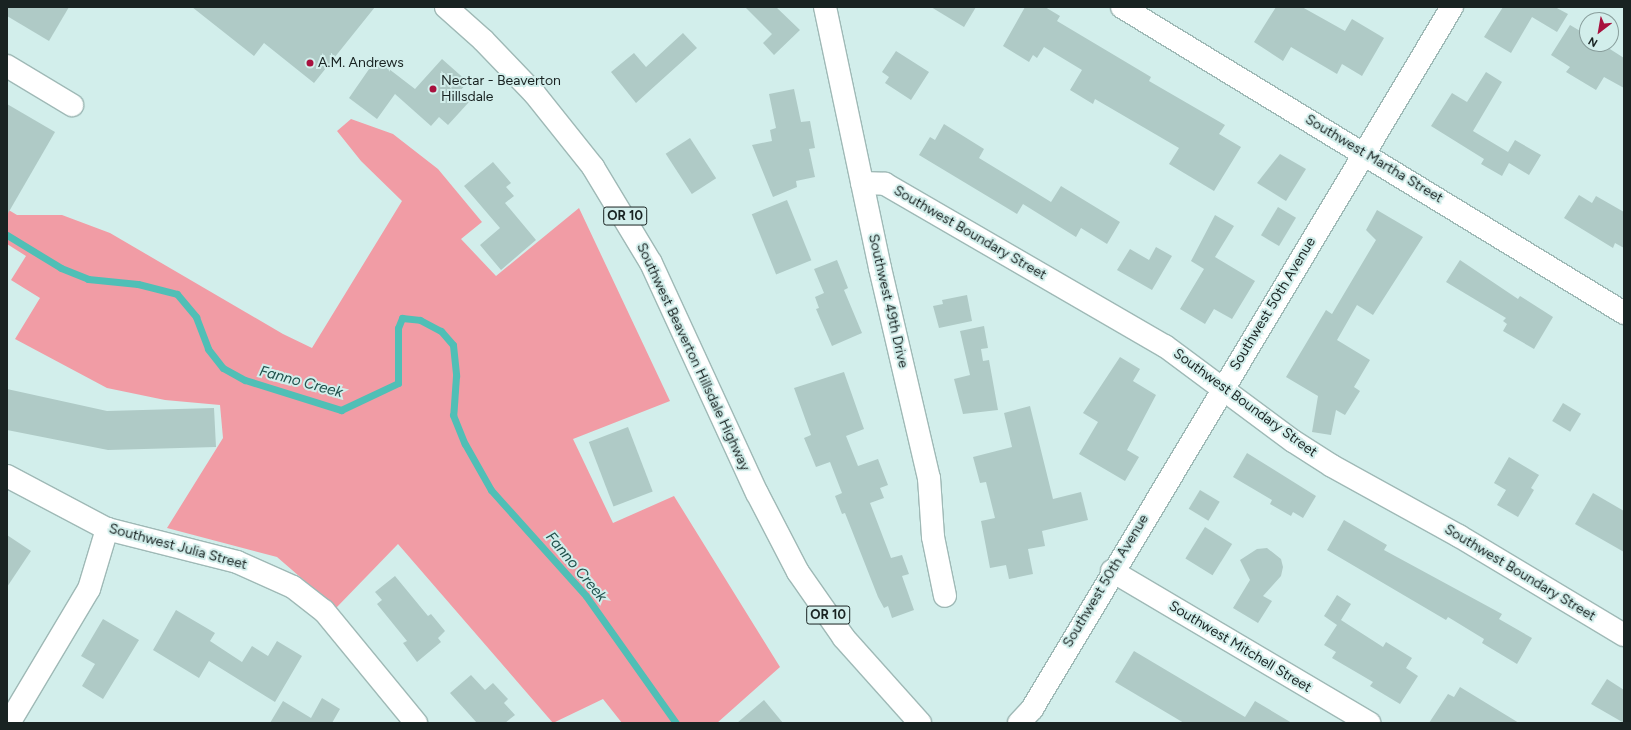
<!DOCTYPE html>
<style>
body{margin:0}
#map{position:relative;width:1631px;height:730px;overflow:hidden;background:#d2eeeb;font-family:Figtree,sans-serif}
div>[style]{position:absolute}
.forest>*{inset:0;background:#f19ca5}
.stream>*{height:7px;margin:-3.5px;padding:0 3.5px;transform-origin:3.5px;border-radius:3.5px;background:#50bfb6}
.building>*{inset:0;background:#afcac6;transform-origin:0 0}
.roads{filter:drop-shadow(1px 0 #9fb9b6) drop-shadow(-1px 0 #9fb9b6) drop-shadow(0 1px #9fb9b6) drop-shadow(0 -1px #9fb9b6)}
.minor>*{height:22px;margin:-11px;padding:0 11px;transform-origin:11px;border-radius:11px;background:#fff}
.primary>*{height:22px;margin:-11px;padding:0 11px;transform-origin:11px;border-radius:11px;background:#fff}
.dots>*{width:11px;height:11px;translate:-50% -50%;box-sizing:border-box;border:2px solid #d2eeeb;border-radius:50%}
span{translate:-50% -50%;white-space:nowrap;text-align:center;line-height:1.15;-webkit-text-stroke:4px #d2eeeb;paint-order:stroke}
.shield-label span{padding:1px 3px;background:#d2eeeb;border:1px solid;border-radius:3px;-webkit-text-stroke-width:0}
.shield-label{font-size:13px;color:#192322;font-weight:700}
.poi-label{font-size:14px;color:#192322}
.left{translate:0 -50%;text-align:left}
.street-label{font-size:14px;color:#192322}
.water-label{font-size:15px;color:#21524d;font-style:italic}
.frame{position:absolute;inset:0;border:8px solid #192322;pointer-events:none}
.north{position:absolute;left:1579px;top:12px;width:40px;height:40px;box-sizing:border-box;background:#d2eeeb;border:1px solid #889d9b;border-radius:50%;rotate:211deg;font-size:11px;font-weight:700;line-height:16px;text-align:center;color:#192322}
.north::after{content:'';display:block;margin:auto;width:14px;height:18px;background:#a8113e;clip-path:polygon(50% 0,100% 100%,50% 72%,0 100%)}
</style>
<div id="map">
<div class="forest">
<i style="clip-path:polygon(351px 119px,393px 134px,438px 169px,482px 222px,461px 239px,496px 276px,579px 208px,670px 401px,573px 439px,613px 523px,674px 496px,780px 667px,717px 723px,622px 723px,603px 699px,553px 723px,398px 544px,336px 608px,277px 557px,167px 528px,223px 438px,220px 405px,165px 400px,107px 388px,15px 339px,40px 298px,11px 280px,26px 256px,7px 244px,7px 209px,17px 215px,62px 215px,110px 233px,283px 334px,312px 348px,402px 201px,361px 161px,337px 131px)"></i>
</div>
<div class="stream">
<i style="left:7px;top:235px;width:63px;rotate:31.4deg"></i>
<i style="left:61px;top:268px;width:29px;rotate:22deg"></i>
<i style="left:88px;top:279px;width:50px;rotate:5.7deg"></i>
<i style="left:138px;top:284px;width:40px;rotate:14.4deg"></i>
<i style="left:177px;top:294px;width:30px;rotate:50deg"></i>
<i style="left:196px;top:317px;width:34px;rotate:69deg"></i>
<i style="left:208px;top:349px;width:24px;rotate:52deg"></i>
<i style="left:223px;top:368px;width:25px;rotate:29deg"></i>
<i style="left:245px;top:380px;width:101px;rotate:17.4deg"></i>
<i style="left:341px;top:410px;width:63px;rotate:-25.3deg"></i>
<i style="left:398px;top:383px;width:55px;rotate:-90deg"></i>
<i style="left:398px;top:328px;width:11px;rotate:-68deg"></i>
<i style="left:402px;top:318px;width:18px;rotate:6deg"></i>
<i style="left:420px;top:320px;width:24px;rotate:28deg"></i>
<i style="left:441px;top:331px;width:18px;rotate:49deg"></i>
<i style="left:453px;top:345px;width:31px;rotate:84deg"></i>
<i style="left:456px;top:376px;width:39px;rotate:94deg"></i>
<i style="left:453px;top:415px;width:31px;rotate:68deg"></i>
<i style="left:465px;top:444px;width:53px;rotate:60.5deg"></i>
<i style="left:491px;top:490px;width:142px;rotate:48.1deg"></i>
<i style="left:586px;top:596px;width:156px;rotate:54.7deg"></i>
</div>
<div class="building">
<i style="clip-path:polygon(7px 7px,69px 7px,49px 41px,7px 16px)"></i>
<i style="clip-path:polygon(192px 7px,375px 7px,314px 83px,264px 43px,254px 56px)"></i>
<i style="clip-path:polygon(745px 7px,776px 7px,800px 30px,774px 55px,763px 43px,772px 34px)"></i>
<i style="clip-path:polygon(931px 7px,976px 7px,964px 27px)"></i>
<i style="clip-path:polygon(1025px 7px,1045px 7px,1060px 16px,1057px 21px,1151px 77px,1149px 81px,1225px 125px,1219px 134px,1241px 147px,1214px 191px,1169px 164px,1179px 148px,1095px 99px,1093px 104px,1070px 90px,1082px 70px,1044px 47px,1037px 58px,1033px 55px,1029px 62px,1003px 46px)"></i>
<i style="clip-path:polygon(1276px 7px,1302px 7px,1345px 31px,1352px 19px,1384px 38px,1362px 76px,1342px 64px,1337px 74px,1291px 47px,1283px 61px,1254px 42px)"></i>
<i style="clip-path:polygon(1503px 7px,1555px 7px,1568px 14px,1557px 32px,1532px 17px,1511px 53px,1484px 37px)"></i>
<i style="clip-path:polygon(1570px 25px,1587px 35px,1587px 44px,1602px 44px,1624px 58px,1624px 88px,1604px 77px,1596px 90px,1566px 72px,1570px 67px,1551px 55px)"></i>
<i style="clip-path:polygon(683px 33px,697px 48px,636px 103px,611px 72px,634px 53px,646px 67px)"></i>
<i style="clip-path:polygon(896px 51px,929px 72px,911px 100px,885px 83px,889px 77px,882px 72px)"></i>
<i style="clip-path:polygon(376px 59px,415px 89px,442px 59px,468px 82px,459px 92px,469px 102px,448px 125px,439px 117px,431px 126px,395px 94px,377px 119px,349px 98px)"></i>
<i style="clip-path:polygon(1486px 72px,1502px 82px,1473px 131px,1508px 152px,1515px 140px,1541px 155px,1529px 175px,1509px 163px,1502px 176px,1481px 164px,1484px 159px,1431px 126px,1452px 93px,1467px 102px)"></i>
<i style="clip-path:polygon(794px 89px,801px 122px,810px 121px,815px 148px,809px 149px,815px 177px,796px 181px,797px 187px,773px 197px,752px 145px,772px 141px,770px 130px,776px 128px,769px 94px)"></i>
<i style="clip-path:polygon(7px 104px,55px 132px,7px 215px)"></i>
<i style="clip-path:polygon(944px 124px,984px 149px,979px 158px,1051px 202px,1061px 186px,1120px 222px,1107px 244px,1081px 228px,1076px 237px,1023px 204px,1017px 214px,919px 155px,930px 137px,935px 140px)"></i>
<i style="left:690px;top:138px;width:48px;height:29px;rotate:57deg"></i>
<i style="clip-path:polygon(1280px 154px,1306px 169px,1286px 201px,1257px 183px)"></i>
<i style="clip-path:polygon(493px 162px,511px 183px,506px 187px,514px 196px,505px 203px,536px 240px,501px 270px,480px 245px,500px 228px,464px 186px)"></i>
<i style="clip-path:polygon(1579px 195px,1592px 203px,1596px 196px,1624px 212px,1624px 248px,1615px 243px,1613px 248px,1564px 218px)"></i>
<i style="left:787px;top:200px;width:65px;height:38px;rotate:68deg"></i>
<i style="left:1278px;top:207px;width:21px;height:33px;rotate:31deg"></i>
<i style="clip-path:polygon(1377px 210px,1423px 237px,1373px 315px,1357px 305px,1337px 340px,1370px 360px,1354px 387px,1360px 391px,1345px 415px,1336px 410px,1331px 435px,1312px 432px,1318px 396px,1286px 377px,1326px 310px,1332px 314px,1376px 240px,1366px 230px)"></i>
<i style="clip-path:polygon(1215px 215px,1234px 226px,1215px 257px,1255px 281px,1232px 319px,1214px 309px,1205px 324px,1180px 309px,1204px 269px,1191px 261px)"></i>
<i style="clip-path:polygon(1156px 247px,1172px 256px,1152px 290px,1117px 270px,1130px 249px,1149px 260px)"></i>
<i style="clip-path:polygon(837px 260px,848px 288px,844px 290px,862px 333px,832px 346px,816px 309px,819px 308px,815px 297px,824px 293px,814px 269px)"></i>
<i style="clip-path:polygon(1460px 260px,1518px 299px,1520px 296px,1553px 317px,1534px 349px,1503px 331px,1507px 324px,1503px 321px,1506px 318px,1446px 282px)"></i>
<i style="clip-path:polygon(967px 295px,972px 321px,939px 328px,933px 306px,943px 304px,942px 300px)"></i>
<i style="clip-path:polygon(984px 326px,988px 348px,981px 349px,983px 361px,989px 360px,998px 410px,963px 414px,954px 379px,970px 375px,960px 331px)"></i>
<i style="clip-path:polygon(1120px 357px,1140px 369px,1133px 381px,1156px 395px,1127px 450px,1139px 457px,1125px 481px,1079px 454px,1098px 422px,1083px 413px)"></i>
<i style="clip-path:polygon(844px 372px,864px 429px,846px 436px,858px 466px,878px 459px,888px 485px,880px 488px,884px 498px,870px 503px,891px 558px,902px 555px,909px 574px,902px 576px,914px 610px,892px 618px,888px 606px,884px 608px,878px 597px,845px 513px,842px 514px,835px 496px,842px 493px,830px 462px,816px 467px,804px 438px,811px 435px,794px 388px)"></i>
<i style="clip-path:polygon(7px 389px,107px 411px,214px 408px,216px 447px,108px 450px,7px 430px)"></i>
<i style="left:1563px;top:403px;width:21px;height:21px;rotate:31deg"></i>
<i style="clip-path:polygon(1030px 406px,1053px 499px,1081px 492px,1088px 520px,1042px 531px,1045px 546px,1028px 549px,1033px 574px,1009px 579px,1006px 565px,990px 568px,981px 521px,995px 518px,986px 482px,980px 483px,973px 457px,1012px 447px,1004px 413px)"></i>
<i style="left:628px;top:427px;width:69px;height:42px;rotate:69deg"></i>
<i style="clip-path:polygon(1247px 453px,1316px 496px,1303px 518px,1293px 512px,1291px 516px,1270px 504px,1272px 500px,1233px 477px)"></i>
<i style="clip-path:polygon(1509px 457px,1539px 475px,1531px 488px,1534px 490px,1518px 517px,1497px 505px,1506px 490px,1494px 483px)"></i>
<i style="left:1200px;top:490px;width:23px;height:22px;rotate:31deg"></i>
<i style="clip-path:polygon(1593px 493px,1624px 511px,1624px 552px,1575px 524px)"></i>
<i style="clip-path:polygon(1344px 520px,1387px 545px,1384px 550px,1502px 614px,1499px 619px,1532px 638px,1517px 664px,1482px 643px,1484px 639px,1448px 617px,1446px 620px,1327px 550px)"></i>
<i style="left:1205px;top:527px;width:32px;height:37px;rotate:32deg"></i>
<i style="clip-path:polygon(7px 535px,31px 551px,7px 587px)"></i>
<i style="clip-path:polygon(1267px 548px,1281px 559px,1283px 567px,1281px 576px,1263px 596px,1272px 601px,1258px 623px,1233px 608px,1250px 580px,1240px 560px,1257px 549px)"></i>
<i style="clip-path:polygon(395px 576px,428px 616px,431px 614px,445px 631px,438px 638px,441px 642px,417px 662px,403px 643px,407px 641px,377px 604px,382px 600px,375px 592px)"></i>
<i style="clip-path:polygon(1337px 595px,1351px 604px,1341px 620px,1383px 647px,1386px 642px,1412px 658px,1406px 668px,1418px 676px,1400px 704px,1370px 686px,1373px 682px,1332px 658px,1336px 652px,1324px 645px,1337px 625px,1324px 616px)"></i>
<i style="clip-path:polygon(176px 610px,215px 633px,210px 641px,242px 662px,252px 646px,268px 656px,277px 641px,302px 656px,275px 702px,209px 661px,199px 678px,153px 650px)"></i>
<i style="clip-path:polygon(103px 619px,139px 640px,103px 699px,82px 686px,95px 664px,81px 656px)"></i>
<i style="clip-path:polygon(1134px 651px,1245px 717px,1255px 701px,1292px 723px,1184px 723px,1115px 682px)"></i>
<i style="clip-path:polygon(471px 675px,485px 690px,493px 683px,508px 699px,504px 703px,515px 715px,505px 723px,477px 723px,450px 693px)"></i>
<i style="clip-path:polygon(1607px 679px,1624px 690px,1624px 723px,1591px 704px)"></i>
<i style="clip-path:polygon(1460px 687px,1519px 723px,1429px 723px,1448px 694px,1454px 697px)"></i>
<i style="clip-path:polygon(322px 698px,340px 709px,332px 723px,270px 723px,283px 701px,311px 718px)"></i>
<i style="clip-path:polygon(764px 700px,783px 723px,737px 723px)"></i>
</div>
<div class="roads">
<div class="minor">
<i style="left:825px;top:7px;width:267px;rotate:78.1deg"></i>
<i style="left:880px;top:268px;width:216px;rotate:76.9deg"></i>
<i style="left:929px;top:478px;width:59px;rotate:86.1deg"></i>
<i style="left:933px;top:537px;width:60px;rotate:78.5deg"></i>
<i style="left:1122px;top:7px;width:588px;rotate:31.36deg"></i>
<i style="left:7px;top:66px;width:76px;rotate:31deg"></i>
<i style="left:862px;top:183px;width:23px;rotate:2deg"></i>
<i style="left:885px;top:184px;width:323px;rotate:30.1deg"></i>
<i style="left:1165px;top:346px;width:159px;rotate:36.6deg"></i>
<i style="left:1293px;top:441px;width:46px;rotate:32.7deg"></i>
<i style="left:1332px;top:466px;width:145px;rotate:28.9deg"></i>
<i style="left:1459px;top:536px;width:192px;rotate:31deg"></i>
<i style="left:7px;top:476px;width:113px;rotate:27.9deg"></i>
<i style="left:107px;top:529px;width:134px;rotate:14.2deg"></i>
<i style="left:237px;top:562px;width:61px;rotate:24.1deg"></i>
<i style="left:293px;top:587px;width:39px;rotate:38deg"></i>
<i style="left:324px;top:611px;width:145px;rotate:50.6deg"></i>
<i style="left:1112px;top:571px;width:299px;rotate:30.6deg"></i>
<i style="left:9px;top:723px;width:156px;rotate:-59.2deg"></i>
<i style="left:89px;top:589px;width:63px;rotate:-73.3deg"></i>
<i style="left:1019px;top:723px;width:19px;rotate:-47deg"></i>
<i style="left:1032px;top:709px;width:818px;rotate:-59.11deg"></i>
</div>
<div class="primary">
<i style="left:446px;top:7px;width:50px;rotate:41.7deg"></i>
<i style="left:483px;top:40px;width:74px;rotate:46.1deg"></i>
<i style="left:534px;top:93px;width:95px;rotate:51.4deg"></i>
<i style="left:593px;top:167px;width:112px;rotate:58.9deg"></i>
<i style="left:651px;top:263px;width:253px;rotate:65.3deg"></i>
<i style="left:757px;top:493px;width:89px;rotate:62.6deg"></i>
<i style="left:798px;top:572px;width:80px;rotate:55.1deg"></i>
<i style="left:844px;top:638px;width:114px;rotate:48.2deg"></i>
</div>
</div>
<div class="dots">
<i style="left:310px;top:63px;background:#a8113e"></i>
<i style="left:433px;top:89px;background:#a8113e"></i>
</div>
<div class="shield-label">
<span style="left:625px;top:216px">OR 10</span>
<span style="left:828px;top:615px">OR 10</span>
</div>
<div class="poi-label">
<span class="left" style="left:318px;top:63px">A.M. Andrews</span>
<span class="left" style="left:441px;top:89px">Nectar - Beaverton<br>Hillsdale</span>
</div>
<div class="street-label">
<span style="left:1374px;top:159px;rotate:31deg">Southwest Martha Street</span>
<span style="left:970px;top:233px;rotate:30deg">Southwest Boundary Street</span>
<span style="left:888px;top:301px;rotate:77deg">Southwest 49th Drive</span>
<span style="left:1273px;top:304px;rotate:-59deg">Southwest 50th Avenue</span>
<span style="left:693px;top:357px;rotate:65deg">Southwest Beaverton Hillsdale Highway</span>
<span style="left:1245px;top:403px;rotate:36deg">Southwest Boundary Street</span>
<span style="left:178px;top:547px;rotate:15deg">Southwest Julia Street</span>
<span style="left:1520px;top:573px;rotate:31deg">Southwest Boundary Street</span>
<span style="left:1106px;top:581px;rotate:-59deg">Southwest 50th Avenue</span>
<span style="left:1240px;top:647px;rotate:31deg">Southwest Mitchell Street</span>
</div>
<div class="water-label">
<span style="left:301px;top:382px;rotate:15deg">Fanno Creek</span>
<span style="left:576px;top:567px;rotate:50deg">Fanno Creek</span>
</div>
<div class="frame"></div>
<div class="north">N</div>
</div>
